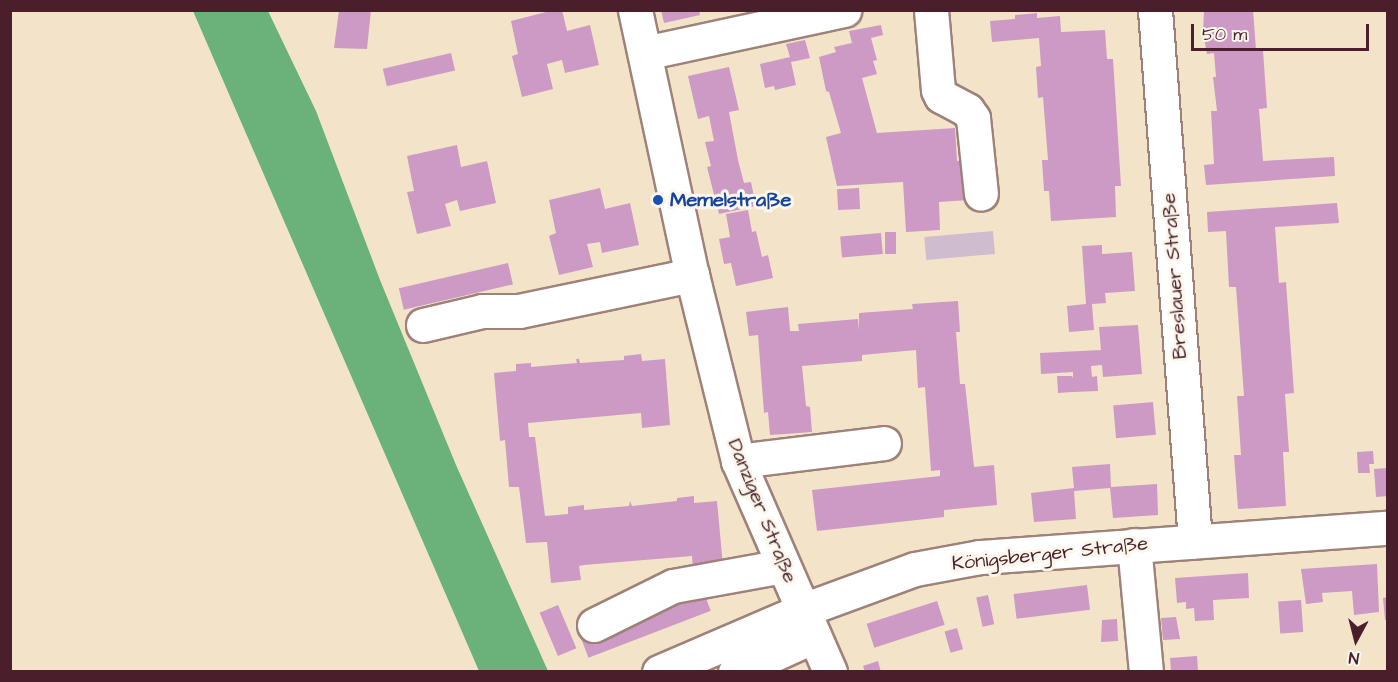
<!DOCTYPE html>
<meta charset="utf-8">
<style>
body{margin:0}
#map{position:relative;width:1398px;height:682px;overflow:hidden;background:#f3e4c9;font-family:"Architects Daughter",sans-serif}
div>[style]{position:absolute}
.industrial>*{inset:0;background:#cfbdcf;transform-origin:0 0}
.forest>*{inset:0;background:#6ab279}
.building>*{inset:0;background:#cc9ac4;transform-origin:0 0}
.roads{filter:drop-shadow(2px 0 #9e827a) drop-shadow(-2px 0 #9e827a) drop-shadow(0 2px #9e827a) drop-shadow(0 -2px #9e827a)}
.minor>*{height:33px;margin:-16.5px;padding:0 16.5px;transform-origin:16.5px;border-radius:16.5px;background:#fff}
.dots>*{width:16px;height:16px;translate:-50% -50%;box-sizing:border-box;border:3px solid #fbf7ec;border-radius:50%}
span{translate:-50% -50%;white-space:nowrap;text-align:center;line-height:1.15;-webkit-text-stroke:6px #fbf7ec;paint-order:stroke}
.transit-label{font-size:20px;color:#164399;font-weight:700}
.left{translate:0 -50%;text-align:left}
.street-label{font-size:20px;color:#4a1f2b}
.frame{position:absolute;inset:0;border:12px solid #4a1f2b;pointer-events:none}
.north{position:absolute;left:1326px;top:610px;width:60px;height:60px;-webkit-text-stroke:4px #fbf7ec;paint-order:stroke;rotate:187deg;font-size:16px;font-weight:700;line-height:24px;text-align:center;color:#4a1f2b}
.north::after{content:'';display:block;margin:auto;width:21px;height:27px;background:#4a1f2b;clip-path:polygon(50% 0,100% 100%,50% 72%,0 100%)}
.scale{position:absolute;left:1191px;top:24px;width:178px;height:27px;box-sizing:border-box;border:3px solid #4a1f2b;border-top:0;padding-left:8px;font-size:18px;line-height:21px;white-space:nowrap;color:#4a1f2b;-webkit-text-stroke:4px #fbf7ec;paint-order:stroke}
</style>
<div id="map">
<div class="industrial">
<i style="left:993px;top:231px;width:23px;height:69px;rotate:85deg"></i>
</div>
<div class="forest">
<i style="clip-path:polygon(193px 11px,268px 11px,316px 111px,380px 280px,456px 465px,548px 671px,479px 671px)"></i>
</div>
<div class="building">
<i style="clip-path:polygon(339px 10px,371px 10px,367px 49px,334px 48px)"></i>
<i style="clip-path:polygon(554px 10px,562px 10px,567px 31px,590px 25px,599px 65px,565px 73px,562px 60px,547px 64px,553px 89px,522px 97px,512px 56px,518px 54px,511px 21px)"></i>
<i style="clip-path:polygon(661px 10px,699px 10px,700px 15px,664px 23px)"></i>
<i style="clip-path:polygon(1204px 10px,1253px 10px,1256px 50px,1263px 50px,1267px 108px,1259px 109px,1263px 161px,1334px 157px,1335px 176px,1206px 185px,1204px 165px,1214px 164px,1211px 111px,1217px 111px,1213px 77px,1216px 77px,1214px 53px,1207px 54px,1203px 33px)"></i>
<i style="clip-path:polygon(1037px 13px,1037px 18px,1060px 16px,1061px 32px,1105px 30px,1107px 59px,1113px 59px,1121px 186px,1115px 186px,1116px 217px,1051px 221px,1049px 191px,1044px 191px,1042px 160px,1048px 160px,1043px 97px,1038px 98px,1036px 67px,1041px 66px,1039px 38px,992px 42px,990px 21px,1015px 19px,1015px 15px)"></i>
<i style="clip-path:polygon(881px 25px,883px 35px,871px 38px,877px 60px,873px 61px,877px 74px,862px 78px,877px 133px,955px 128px,957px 161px,968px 160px,970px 200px,939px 202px,940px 230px,906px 232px,903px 182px,837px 186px,826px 137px,841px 133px,829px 92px,826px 91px,819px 57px,836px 52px,834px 47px,852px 43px,849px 31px)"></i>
<i style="clip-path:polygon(805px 40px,810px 58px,791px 62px,796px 85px,775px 90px,774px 86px,765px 88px,760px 64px,790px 57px,786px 44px)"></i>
<i style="left:451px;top:53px;width:18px;height:70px;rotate:77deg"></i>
<i style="clip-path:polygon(729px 67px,739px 110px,729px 112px,738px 160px,744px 183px,751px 182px,756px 206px,719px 214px,707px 167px,711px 166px,705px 142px,714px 141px,709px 116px,698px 119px,688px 76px)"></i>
<i style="clip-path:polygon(457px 145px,461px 167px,487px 161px,496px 203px,460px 211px,457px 200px,445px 204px,451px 226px,417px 234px,407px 192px,414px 191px,407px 156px)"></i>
<i style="clip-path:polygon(600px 188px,605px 209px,630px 203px,639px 245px,602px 253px,600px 242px,587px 244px,593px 267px,559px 275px,549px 236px,556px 233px,549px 200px)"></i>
<i style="left:859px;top:188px;width:21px;height:22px;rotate:87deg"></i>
<i style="clip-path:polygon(1337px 203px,1339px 223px,1275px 227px,1279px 283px,1286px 282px,1294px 393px,1285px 394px,1289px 452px,1283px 452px,1286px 506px,1238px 509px,1234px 455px,1241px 455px,1237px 396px,1244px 396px,1236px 287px,1229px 287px,1226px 231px,1208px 232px,1207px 212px)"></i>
<i style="clip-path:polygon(748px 210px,752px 232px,756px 231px,762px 257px,768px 255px,773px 278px,736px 286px,731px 263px,724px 264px,719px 239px,730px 237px,726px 214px)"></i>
<i style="left:885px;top:232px;width:11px;height:22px"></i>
<i style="left:881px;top:233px;width:21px;height:41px;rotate:85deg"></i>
<i style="clip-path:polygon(1102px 245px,1102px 254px,1132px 252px,1135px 291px,1105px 293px,1106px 303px,1092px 304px,1094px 330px,1069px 332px,1067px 306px,1086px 304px,1082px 246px)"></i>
<i style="left:508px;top:263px;width:22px;height:112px;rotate:77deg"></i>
<i style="clip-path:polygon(958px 301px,960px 332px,956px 332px,960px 384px,965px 384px,974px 467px,994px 465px,997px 505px,944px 510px,944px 517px,817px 531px,812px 490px,940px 476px,940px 470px,931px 471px,925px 387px,918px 388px,916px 350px,862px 355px,862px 361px,802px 366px,806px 406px,810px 407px,812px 432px,770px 435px,768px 412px,764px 413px,758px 335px,749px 336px,746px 312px,788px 307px,790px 331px,799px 331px,798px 324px,858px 319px,859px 331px,859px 313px,913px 309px,912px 304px)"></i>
<i style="clip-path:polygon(1138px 325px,1142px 374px,1103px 377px,1102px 365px,1091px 366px,1092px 377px,1097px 376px,1098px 391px,1073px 392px,1073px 386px,1073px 392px,1058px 393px,1057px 376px,1072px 376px,1073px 378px,1073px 372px,1041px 374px,1040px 353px,1101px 350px,1099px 327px)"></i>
<i style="clip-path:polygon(641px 354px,642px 361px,665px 359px,670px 425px,642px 428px,641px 413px,528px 423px,529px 437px,535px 437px,545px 516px,568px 514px,568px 507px,584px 505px,584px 510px,629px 506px,630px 501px,632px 506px,677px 501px,677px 498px,694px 496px,694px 503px,717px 501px,723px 566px,693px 570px,692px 556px,584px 565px,579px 566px,581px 580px,551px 583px,547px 542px,526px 543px,519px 487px,509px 487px,505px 440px,500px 441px,494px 373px,516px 371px,516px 364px,531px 363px,531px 367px,577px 363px,576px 359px,579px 359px,580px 363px,624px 360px,624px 356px)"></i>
<i style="left:1153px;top:402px;width:33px;height:40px;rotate:85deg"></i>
<i style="clip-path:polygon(1373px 451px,1374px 464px,1369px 464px,1370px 473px,1358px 473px,1357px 452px)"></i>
<i style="clip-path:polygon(1110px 464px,1111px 487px,1157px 484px,1158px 515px,1113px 518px,1110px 488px,1074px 491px,1076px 519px,1034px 522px,1031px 493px,1074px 488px,1072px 467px)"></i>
<i style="clip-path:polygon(1388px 468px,1388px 496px,1376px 497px,1374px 469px)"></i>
<i style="clip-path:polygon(1377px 564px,1379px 612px,1354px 615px,1352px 591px,1322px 593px,1323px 602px,1306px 604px,1301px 569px)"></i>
<i style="clip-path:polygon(1248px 573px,1249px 598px,1213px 600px,1214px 620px,1195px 621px,1194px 608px,1186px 609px,1186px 602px,1177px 603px,1175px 578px)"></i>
<i style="left:1087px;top:585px;width:25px;height:74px;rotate:83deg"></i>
<i style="left:704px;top:593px;width:19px;height:131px;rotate:69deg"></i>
<i style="left:988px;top:595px;width:30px;height:12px;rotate:78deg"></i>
<i style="clip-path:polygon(1388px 597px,1388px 620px,1385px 620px,1383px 598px)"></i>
<i style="left:1301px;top:600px;width:32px;height:23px;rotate:86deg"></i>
<i style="left:937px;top:601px;width:25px;height:74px;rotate:72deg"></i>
<i style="left:558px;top:605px;width:47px;height:20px;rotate:67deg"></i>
<i style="clip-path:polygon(1176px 617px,1180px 639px,1163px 640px,1161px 618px)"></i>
<i style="clip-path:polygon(1117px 619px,1118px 641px,1101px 642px,1102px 620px)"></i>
<i style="left:957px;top:628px;width:22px;height:13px;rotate:74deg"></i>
<i style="left:1197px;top:656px;width:16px;height:27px;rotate:86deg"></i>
<i style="clip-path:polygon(878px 661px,881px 672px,865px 672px,863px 666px)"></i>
</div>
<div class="roads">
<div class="minor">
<i style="left:635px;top:10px;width:271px;rotate:77.9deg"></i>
<i style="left:692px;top:275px;width:192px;rotate:76.1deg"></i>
<i style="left:738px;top:461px;width:230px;rotate:66.4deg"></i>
<i style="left:931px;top:10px;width:80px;rotate:85deg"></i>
<i style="left:938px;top:90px;width:7px;rotate:63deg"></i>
<i style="left:941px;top:96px;width:30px;rotate:28deg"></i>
<i style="left:967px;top:110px;width:10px;rotate:53deg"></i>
<i style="left:973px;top:118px;width:76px;rotate:84deg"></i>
<i style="left:1155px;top:10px;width:533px;rotate:85.69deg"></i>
<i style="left:645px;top:53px;width:204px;rotate:-12.2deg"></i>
<i style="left:423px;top:325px;width:61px;rotate:-13.3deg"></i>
<i style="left:482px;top:311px;width:37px"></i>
<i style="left:519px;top:311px;width:177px;rotate:-11.8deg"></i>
<i style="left:738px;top:461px;width:147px;rotate:-7deg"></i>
<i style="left:1134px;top:545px;width:128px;rotate:84.6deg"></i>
<i style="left:594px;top:625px;width:88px;rotate:-26.3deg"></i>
<i style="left:673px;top:586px;width:112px;rotate:-10.3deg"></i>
<i style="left:659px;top:672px;width:157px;rotate:-23.3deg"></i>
<i style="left:803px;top:610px;width:119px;rotate:-20.1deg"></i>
<i style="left:915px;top:569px;width:66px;rotate:-10.5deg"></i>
<i style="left:980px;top:557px;width:409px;rotate:-4.1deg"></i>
<i style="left:735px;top:672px;width:87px;rotate:-24.5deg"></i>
</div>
</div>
<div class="dots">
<i style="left:658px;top:200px;background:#1a4fb4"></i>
</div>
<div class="transit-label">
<span class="left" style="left:670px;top:200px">Memelstraße</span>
</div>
<div class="street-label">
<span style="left:1175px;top:276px;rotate:-94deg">Breslauer Straße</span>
<span style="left:762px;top:511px;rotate:68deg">Danziger Straße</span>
<span style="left:1050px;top:554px;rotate:-6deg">Königsberger Straße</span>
</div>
<div class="frame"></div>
<div class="north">N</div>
<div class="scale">50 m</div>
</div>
